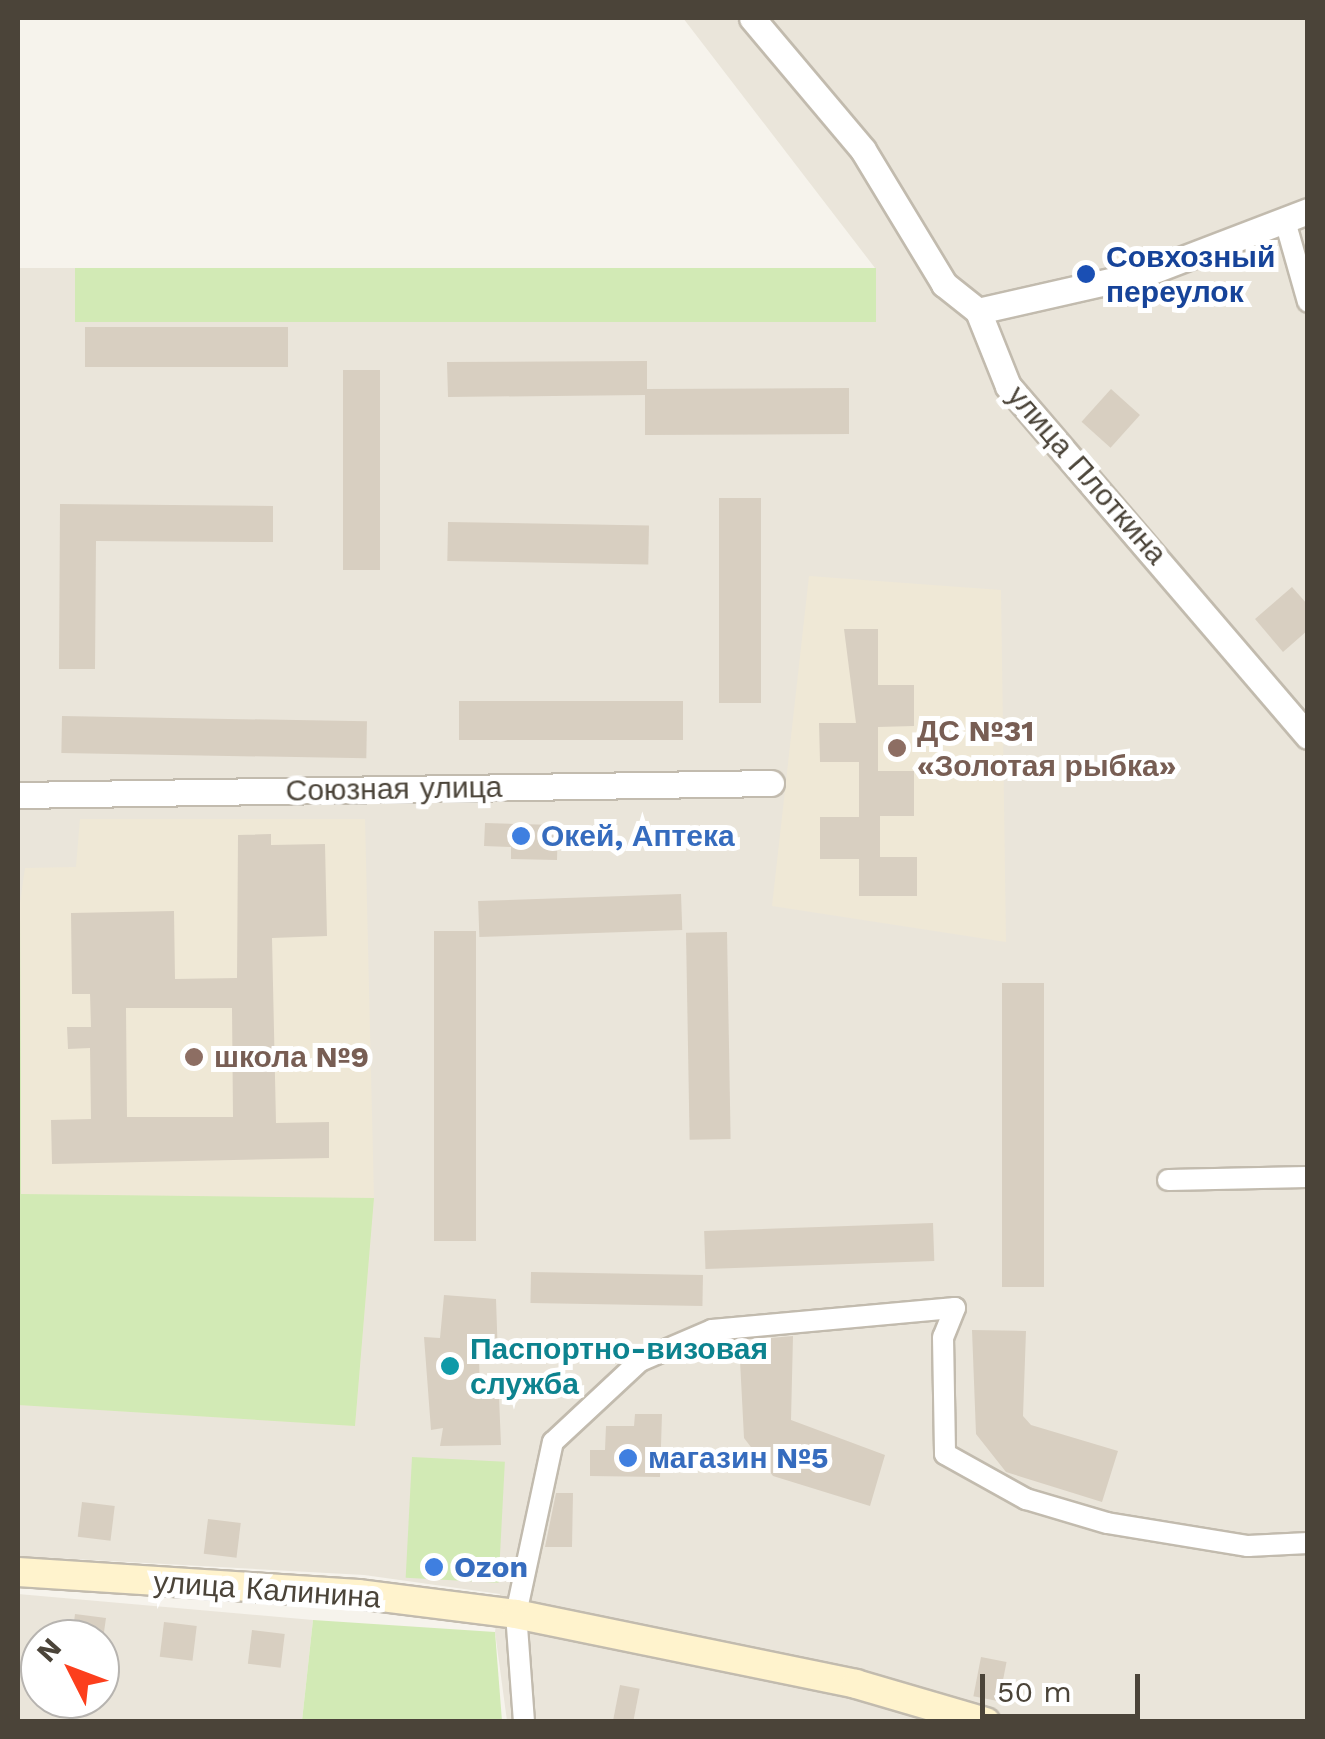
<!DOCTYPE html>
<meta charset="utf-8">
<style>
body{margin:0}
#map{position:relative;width:1325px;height:1739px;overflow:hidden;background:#f6f3ec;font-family:"Work Sans",sans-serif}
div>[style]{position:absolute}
.residential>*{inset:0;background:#eae5da}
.education>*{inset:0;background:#efe8d6}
.green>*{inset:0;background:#d2eab5;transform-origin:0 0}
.building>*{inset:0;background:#d8cfc1;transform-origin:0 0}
.roads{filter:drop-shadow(2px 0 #c2bbae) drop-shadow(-2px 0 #c2bbae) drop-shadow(0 2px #c2bbae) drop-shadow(0 -2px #c2bbae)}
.minor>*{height:20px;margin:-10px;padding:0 10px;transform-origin:10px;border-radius:10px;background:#fff}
.tertiary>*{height:25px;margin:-12.5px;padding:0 12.5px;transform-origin:12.5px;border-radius:12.5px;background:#fff}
.secondary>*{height:28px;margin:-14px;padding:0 14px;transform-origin:14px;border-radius:14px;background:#fff3cd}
.dots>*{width:28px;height:28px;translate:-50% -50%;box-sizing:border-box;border:5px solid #fff;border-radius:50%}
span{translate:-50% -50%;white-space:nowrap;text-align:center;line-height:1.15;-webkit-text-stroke:10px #fff;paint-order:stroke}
.transit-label{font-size:30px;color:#164399;font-weight:700}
.left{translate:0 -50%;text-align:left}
.street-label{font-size:30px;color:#4b4439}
.education-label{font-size:30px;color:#785e54;font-weight:700}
.shop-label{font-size:30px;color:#366cbe;font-weight:700}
.culture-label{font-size:30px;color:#0d838f;font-weight:700}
.frame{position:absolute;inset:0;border:20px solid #4b4439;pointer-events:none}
.north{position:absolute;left:20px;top:1619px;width:100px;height:100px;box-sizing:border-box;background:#fff;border:2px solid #b7b4b0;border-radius:50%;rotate:312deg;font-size:28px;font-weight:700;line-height:40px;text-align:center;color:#4b4439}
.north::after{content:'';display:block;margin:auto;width:35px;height:45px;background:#fc3f1d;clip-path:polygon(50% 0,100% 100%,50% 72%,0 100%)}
.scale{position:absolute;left:980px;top:1674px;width:160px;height:45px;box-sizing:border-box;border:5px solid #4b4439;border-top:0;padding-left:12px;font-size:30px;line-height:35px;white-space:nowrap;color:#4b4439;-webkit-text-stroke:8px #fff;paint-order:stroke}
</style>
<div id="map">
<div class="residential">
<i style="clip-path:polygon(683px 18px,1307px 18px,1307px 1721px,507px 1721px,495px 1632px,500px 1594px,364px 1575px,18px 1556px,18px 268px,875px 268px)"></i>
<i style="clip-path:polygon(evenodd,18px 1594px,313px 1620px,302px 1721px,18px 1721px,18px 1594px,40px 1639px,100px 1639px,100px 1699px,40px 1699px,40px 1639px)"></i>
</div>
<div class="education">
<i style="clip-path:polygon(809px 576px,1001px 590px,1006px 942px,772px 906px)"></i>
<i style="clip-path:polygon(80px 819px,365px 819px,374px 1198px,355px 1426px,18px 1405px,18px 916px,25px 868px,76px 867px)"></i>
</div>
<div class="green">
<i style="left:75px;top:268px;width:801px;height:54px"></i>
<i style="clip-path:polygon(21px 915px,21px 1194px,374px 1198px,355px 1426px,18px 1405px)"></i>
<i style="left:412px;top:1457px;width:93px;height:121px;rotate:3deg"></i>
<i style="clip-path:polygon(313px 1620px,495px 1632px,502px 1721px,302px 1721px)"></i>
</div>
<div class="building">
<i style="left:288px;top:327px;width:40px;height:203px;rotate:90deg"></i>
<i style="clip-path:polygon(647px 361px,647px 389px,849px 388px,849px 434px,645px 435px,645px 395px,448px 397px,447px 362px)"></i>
<i style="left:380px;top:370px;width:200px;height:37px;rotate:90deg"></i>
<i style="left:1111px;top:389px;width:39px;height:44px;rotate:42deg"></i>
<i style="left:719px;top:498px;width:42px;height:205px"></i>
<i style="clip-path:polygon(60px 504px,273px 506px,273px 542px,96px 541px,95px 669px,59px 669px)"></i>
<i style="left:448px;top:522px;width:201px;height:39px;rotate:1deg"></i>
<i style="clip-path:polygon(1292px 587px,1308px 605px,1308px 630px,1283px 652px,1255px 619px)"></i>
<i style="clip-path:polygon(844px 629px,878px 629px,878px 685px,914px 685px,914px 726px,878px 727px,878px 771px,914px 771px,914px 816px,880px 816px,880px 857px,917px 857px,917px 896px,859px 896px,859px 859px,820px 859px,820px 817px,859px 817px,859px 762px,820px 762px,819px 723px,856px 723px)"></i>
<i style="left:459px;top:701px;width:224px;height:39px"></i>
<i style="left:62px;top:716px;width:305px;height:37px;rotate:1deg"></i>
<i style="clip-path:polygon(485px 823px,558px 825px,557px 860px,511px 859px,511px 847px,484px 846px)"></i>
<i style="clip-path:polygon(evenodd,271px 834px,271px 845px,325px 844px,327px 936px,272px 938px,276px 1123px,329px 1122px,329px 1158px,52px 1164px,51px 1120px,91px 1119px,90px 1048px,68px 1049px,67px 1027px,91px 1027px,90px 994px,72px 994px,71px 913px,174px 911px,175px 979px,237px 978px,238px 835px,271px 834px,126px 1008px,232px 1008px,233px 1117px,127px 1117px,126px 1008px)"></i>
<i style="left:681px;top:894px;width:36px;height:203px;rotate:88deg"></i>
<i style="left:476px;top:931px;width:310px;height:42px;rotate:90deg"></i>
<i style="left:727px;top:932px;width:207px;height:41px;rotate:89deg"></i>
<i style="left:1002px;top:983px;width:42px;height:304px"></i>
<i style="left:933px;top:1223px;width:38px;height:229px;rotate:88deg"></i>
<i style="left:531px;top:1272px;width:172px;height:31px;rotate:1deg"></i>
<i style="clip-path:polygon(444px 1295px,496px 1299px,498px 1358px,479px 1356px,480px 1395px,499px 1397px,501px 1445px,440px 1446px,443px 1428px,431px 1430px,424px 1337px,440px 1338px)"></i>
<i style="clip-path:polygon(972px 1330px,1026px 1331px,1023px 1416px,1031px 1425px,1118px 1451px,1102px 1502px,1006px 1472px,976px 1434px)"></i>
<i style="clip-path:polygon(793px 1336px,791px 1420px,885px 1455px,870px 1506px,773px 1476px,744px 1438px,739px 1341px)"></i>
<i style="clip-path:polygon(635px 1414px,662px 1414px,660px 1477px,590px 1476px,590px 1450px,605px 1450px,606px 1426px,634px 1426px)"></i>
<i style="clip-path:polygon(556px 1493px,573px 1493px,572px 1547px,545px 1547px)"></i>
<i style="left:82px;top:1502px;width:33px;height:35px;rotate:7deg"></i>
<i style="left:208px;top:1519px;width:33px;height:35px;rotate:7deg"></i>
<i style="clip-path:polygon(75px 1614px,106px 1618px,103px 1639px,72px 1639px)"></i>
<i style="left:164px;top:1622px;width:33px;height:35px;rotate:7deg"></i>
<i style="left:252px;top:1630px;width:33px;height:34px;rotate:7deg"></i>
<i style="left:981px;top:1657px;width:26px;height:40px;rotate:11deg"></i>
<i style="left:620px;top:1685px;width:20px;height:38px;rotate:11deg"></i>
</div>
<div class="roads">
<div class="minor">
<i style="left:1285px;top:221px;width:84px;rotate:74.1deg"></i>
<i style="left:1168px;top:1180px;width:140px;rotate:-1.2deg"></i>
<i style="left:524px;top:1722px;width:108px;rotate:-94.2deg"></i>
<i style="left:516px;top:1614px;width:176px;rotate:-77.9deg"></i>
<i style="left:553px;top:1442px;width:119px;rotate:-43deg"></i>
<i style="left:640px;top:1361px;width:78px;rotate:-23.3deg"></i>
<i style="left:712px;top:1330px;width:244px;rotate:-5.2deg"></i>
<i style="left:955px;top:1308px;width:31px;rotate:112deg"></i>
<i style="left:943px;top:1337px;width:117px;rotate:89deg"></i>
<i style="left:945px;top:1454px;width:93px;rotate:29.1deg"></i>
<i style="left:1026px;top:1499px;width:84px;rotate:16.5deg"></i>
<i style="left:1107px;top:1523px;width:143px;rotate:9.3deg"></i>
<i style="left:1248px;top:1546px;width:60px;rotate:-2.9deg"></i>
</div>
<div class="tertiary">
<i style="left:752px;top:18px;width:172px;rotate:49.9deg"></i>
<i style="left:863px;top:150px;width:157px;rotate:58.8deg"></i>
<i style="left:944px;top:284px;width:43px;rotate:38.5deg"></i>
<i style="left:978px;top:311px;width:81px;rotate:68.2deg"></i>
<i style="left:1008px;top:386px;width:461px;rotate:49.4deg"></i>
<i style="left:978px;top:311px;width:175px;rotate:-12.8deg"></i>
<i style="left:1149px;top:272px;width:170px;rotate:-21deg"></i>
<i style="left:18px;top:795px;width:753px;rotate:-0.91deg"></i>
</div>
<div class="secondary">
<i style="left:18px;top:1572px;width:341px;rotate:3.7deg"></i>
<i style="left:358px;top:1594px;width:159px;rotate:7.2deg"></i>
<i style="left:516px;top:1614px;width:347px;rotate:11.6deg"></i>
<i style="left:856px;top:1684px;width:135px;rotate:16.3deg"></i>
</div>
</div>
<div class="dots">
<i style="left:1086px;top:274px;background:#1a4fb4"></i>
<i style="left:897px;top:748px;background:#8d6e63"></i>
<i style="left:521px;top:836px;background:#3f7fe0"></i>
<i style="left:194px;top:1057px;background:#8d6e63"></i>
<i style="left:450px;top:1366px;background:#0f9aa8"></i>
<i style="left:628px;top:1458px;background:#3f7fe0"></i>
<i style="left:434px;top:1567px;background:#3f7fe0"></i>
</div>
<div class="transit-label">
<span class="left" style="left:1106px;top:274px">Совхозный<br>переулок</span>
</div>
<div class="street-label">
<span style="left:1087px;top:475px;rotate:49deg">улица Плоткина</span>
<span style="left:394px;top:789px;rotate:-1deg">Союзная улица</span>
<span style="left:267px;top:1590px;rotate:4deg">улица Калинина</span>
</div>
<div class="education-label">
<span class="left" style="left:917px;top:748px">ДС №31<br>«Золотая рыбка»</span>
<span class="left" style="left:214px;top:1057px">школа №9</span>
</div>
<div class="shop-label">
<span class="left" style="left:541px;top:836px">Окей, Аптека</span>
<span class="left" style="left:648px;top:1458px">магазин №5</span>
<span class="left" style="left:454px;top:1567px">Ozon</span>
</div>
<div class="culture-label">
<span class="left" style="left:470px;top:1366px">Паспортно-визовая<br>служба</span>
</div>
<div class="frame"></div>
<div class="north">N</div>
<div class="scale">50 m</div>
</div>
